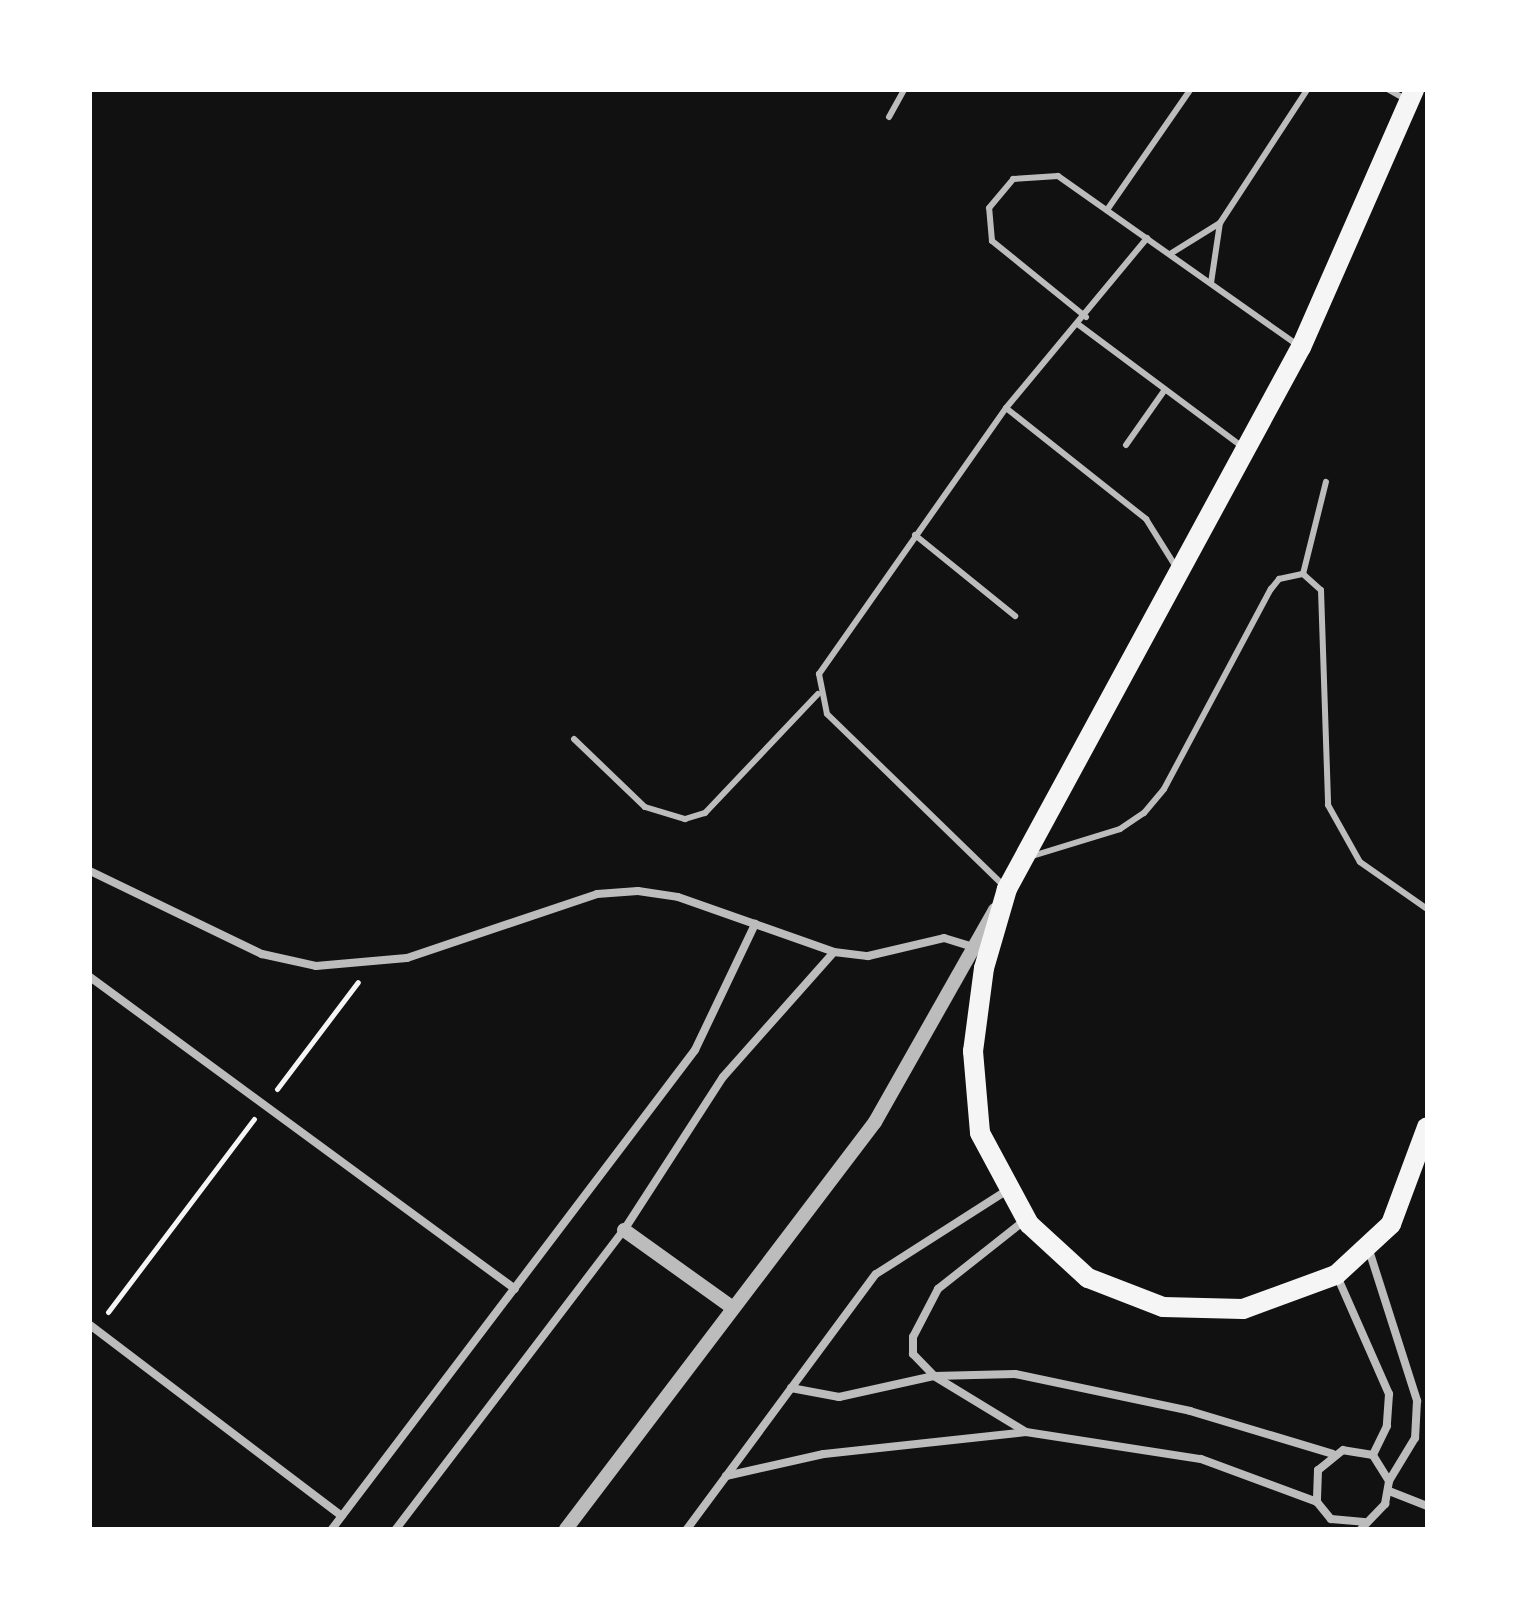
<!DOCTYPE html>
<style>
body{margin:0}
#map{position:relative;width:1517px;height:1619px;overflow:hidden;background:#111;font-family:Quicksand,sans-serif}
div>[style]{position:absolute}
.path>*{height:5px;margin:-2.5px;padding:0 2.5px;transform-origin:2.5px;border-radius:2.5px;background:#f5f5f5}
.service>*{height:6px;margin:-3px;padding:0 3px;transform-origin:3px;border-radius:3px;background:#bcbcbc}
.minor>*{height:8px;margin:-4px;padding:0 4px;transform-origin:4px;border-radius:4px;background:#bcbcbc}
.tertiary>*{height:14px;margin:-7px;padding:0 7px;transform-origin:7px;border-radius:7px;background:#bcbcbc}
.primary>*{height:20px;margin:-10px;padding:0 10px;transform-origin:10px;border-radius:10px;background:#f5f5f5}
span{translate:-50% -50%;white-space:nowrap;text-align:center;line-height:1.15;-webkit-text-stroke:8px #fff;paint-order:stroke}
.frame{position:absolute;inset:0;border:92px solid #fff;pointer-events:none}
</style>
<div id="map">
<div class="path">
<i style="left:277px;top:1089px;width:134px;rotate:-52.9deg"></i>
<i style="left:108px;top:1312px;width:242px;rotate:-52.9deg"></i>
</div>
<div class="service">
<i style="left:1389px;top:90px;width:21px;rotate:29deg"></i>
<i style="left:889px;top:117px;width:31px;rotate:-61deg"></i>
<i style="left:1107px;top:210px;width:146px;rotate:-55.3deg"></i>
<i style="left:1170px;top:254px;width:59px;rotate:-31.8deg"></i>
<i style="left:1211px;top:283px;width:61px;rotate:-81.5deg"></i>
<i style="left:1220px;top:223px;width:159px;rotate:-56.8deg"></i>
<i style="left:1086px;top:317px;width:121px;rotate:-141deg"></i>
<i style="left:992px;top:241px;width:33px;rotate:-95deg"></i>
<i style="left:989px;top:208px;width:38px;rotate:-50deg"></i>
<i style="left:1013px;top:179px;width:45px;rotate:-3.8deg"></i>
<i style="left:1058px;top:176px;width:294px;rotate:35.2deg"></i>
<i style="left:1079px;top:325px;width:206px;rotate:36.7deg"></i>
<i style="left:1006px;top:408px;width:179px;rotate:38.4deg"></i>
<i style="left:1146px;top:519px;width:57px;rotate:58deg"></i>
<i style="left:1126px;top:445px;width:66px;rotate:-54.9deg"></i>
<i style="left:915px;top:535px;width:129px;rotate:39deg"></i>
<i style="left:1303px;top:574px;width:95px;rotate:-76deg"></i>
<i style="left:574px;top:739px;width:98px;rotate:43.8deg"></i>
<i style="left:645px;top:807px;width:42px;rotate:16.7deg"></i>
<i style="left:685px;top:819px;width:21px;rotate:-17deg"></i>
<i style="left:705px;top:813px;width:164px;rotate:-46.5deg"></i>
<i style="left:1029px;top:857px;width:95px;rotate:-17.1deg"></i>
<i style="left:1120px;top:829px;width:29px;rotate:-34deg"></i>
<i style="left:1144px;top:813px;width:31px;rotate:-50deg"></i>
<i style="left:1164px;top:789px;width:227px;rotate:-61.9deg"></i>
<i style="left:1271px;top:589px;width:13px;rotate:-51deg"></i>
<i style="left:1279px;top:579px;width:25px;rotate:-12deg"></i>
<i style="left:1303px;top:574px;width:24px;rotate:42deg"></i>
<i style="left:1321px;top:590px;width:215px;rotate:88.1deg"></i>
<i style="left:1328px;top:805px;width:65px;rotate:60.7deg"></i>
<i style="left:1360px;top:862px;width:82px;rotate:35deg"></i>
<i style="left:1004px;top:886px;width:247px;rotate:-135.8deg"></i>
<i style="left:827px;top:714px;width:41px;rotate:-101.3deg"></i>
<i style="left:819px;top:674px;width:325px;rotate:-54.9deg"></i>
<i style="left:1006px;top:408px;width:221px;rotate:-50.3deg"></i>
</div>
<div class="minor">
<i style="left:90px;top:871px;width:191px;rotate:25.8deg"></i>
<i style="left:262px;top:954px;width:55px;rotate:12.5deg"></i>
<i style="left:316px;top:966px;width:91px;rotate:-5deg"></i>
<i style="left:407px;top:958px;width:200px;rotate:-18.6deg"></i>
<i style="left:597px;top:894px;width:41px;rotate:-4.2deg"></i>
<i style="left:638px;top:891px;width:40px;rotate:8.5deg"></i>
<i style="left:678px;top:897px;width:165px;rotate:19.4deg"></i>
<i style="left:834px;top:952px;width:34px;rotate:7deg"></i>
<i style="left:868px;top:956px;width:78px;rotate:-13.3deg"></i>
<i style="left:944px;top:938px;width:31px;rotate:17deg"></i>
<i style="left:90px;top:977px;width:527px;rotate:36.28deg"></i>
<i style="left:1025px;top:1220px;width:111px;rotate:141.6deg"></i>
<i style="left:938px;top:1289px;width:54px;rotate:117.5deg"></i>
<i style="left:913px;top:1337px;width:17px;rotate:90deg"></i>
<i style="left:913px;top:1354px;width:30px;rotate:46deg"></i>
<i style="left:934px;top:1376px;width:108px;rotate:31.3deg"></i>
<i style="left:1368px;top:1247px;width:162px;rotate:72.3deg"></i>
<i style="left:1417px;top:1401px;width:37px;rotate:93deg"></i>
<i style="left:1415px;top:1438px;width:50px;rotate:121.2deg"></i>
<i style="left:1337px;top:1276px;width:129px;rotate:66.2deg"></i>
<i style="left:1389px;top:1394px;width:32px;rotate:94deg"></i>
<i style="left:1387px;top:1426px;width:32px;rotate:116deg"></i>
<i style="left:90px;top:1325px;width:316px;rotate:37.2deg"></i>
<i style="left:791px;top:1388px;width:49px;rotate:10.6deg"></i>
<i style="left:839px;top:1397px;width:97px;rotate:-12.5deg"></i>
<i style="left:934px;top:1376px;width:81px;rotate:-1.4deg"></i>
<i style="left:1015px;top:1374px;width:179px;rotate:11.9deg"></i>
<i style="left:1190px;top:1411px;width:149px;rotate:16.7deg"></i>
<i style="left:726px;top:1476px;width:100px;rotate:-12.7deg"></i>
<i style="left:824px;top:1454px;width:203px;rotate:-6.2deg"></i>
<i style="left:1026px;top:1432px;width:177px;rotate:8.8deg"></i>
<i style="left:1201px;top:1459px;width:124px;rotate:20.3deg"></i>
<i style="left:1389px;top:1491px;width:41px;rotate:21.5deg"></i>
<i style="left:332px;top:1529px;width:601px;rotate:-52.84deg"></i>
<i style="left:695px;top:1050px;width:140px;rotate:-64.5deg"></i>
<i style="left:396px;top:1529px;width:376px;rotate:-52.7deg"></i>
<i style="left:624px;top:1230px;width:182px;rotate:-57.1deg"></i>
<i style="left:723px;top:1077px;width:167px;rotate:-48.4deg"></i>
<i style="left:687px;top:1529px;width:317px;rotate:-53.5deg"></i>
<i style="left:876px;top:1274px;width:154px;rotate:-32.6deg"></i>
<i style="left:1361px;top:1529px;width:35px;rotate:-46deg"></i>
<i style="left:1385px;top:1504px;width:23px;rotate:-80deg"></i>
<i style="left:1389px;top:1481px;width:31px;rotate:-122deg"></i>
<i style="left:1373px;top:1455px;width:30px;rotate:-171deg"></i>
<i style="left:1343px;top:1450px;width:32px;rotate:141deg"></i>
<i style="left:1318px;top:1470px;width:32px;rotate:92deg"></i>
<i style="left:1317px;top:1502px;width:22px;rotate:51deg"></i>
<i style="left:1331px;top:1519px;width:33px;rotate:5deg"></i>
</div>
<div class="tertiary">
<i style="left:624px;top:1230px;width:134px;rotate:35.6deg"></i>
<i style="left:566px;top:1529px;width:511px;rotate:-52.79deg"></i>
<i style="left:875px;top:1122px;width:244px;rotate:-60.5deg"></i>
</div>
<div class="primary">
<i style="left:1414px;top:90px;width:281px;rotate:113.7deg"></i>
<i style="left:1301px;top:347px;width:617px;rotate:118.48deg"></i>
<i style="left:1007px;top:889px;width:82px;rotate:106.2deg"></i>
<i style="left:984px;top:968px;width:84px;rotate:97.5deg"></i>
<i style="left:973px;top:1051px;width:82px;rotate:85.1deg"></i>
<i style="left:980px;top:1133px;width:103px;rotate:61.7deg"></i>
<i style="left:1029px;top:1224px;width:80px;rotate:42.5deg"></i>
<i style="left:1088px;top:1278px;width:80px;rotate:21.1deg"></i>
<i style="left:1163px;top:1307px;width:80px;rotate:1.4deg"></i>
<i style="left:1243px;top:1309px;width:99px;rotate:-20.1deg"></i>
<i style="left:1336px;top:1275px;width:75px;rotate:-42.8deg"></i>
<i style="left:1391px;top:1224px;width:103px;rotate:-69.6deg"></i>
</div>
<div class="frame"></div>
</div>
